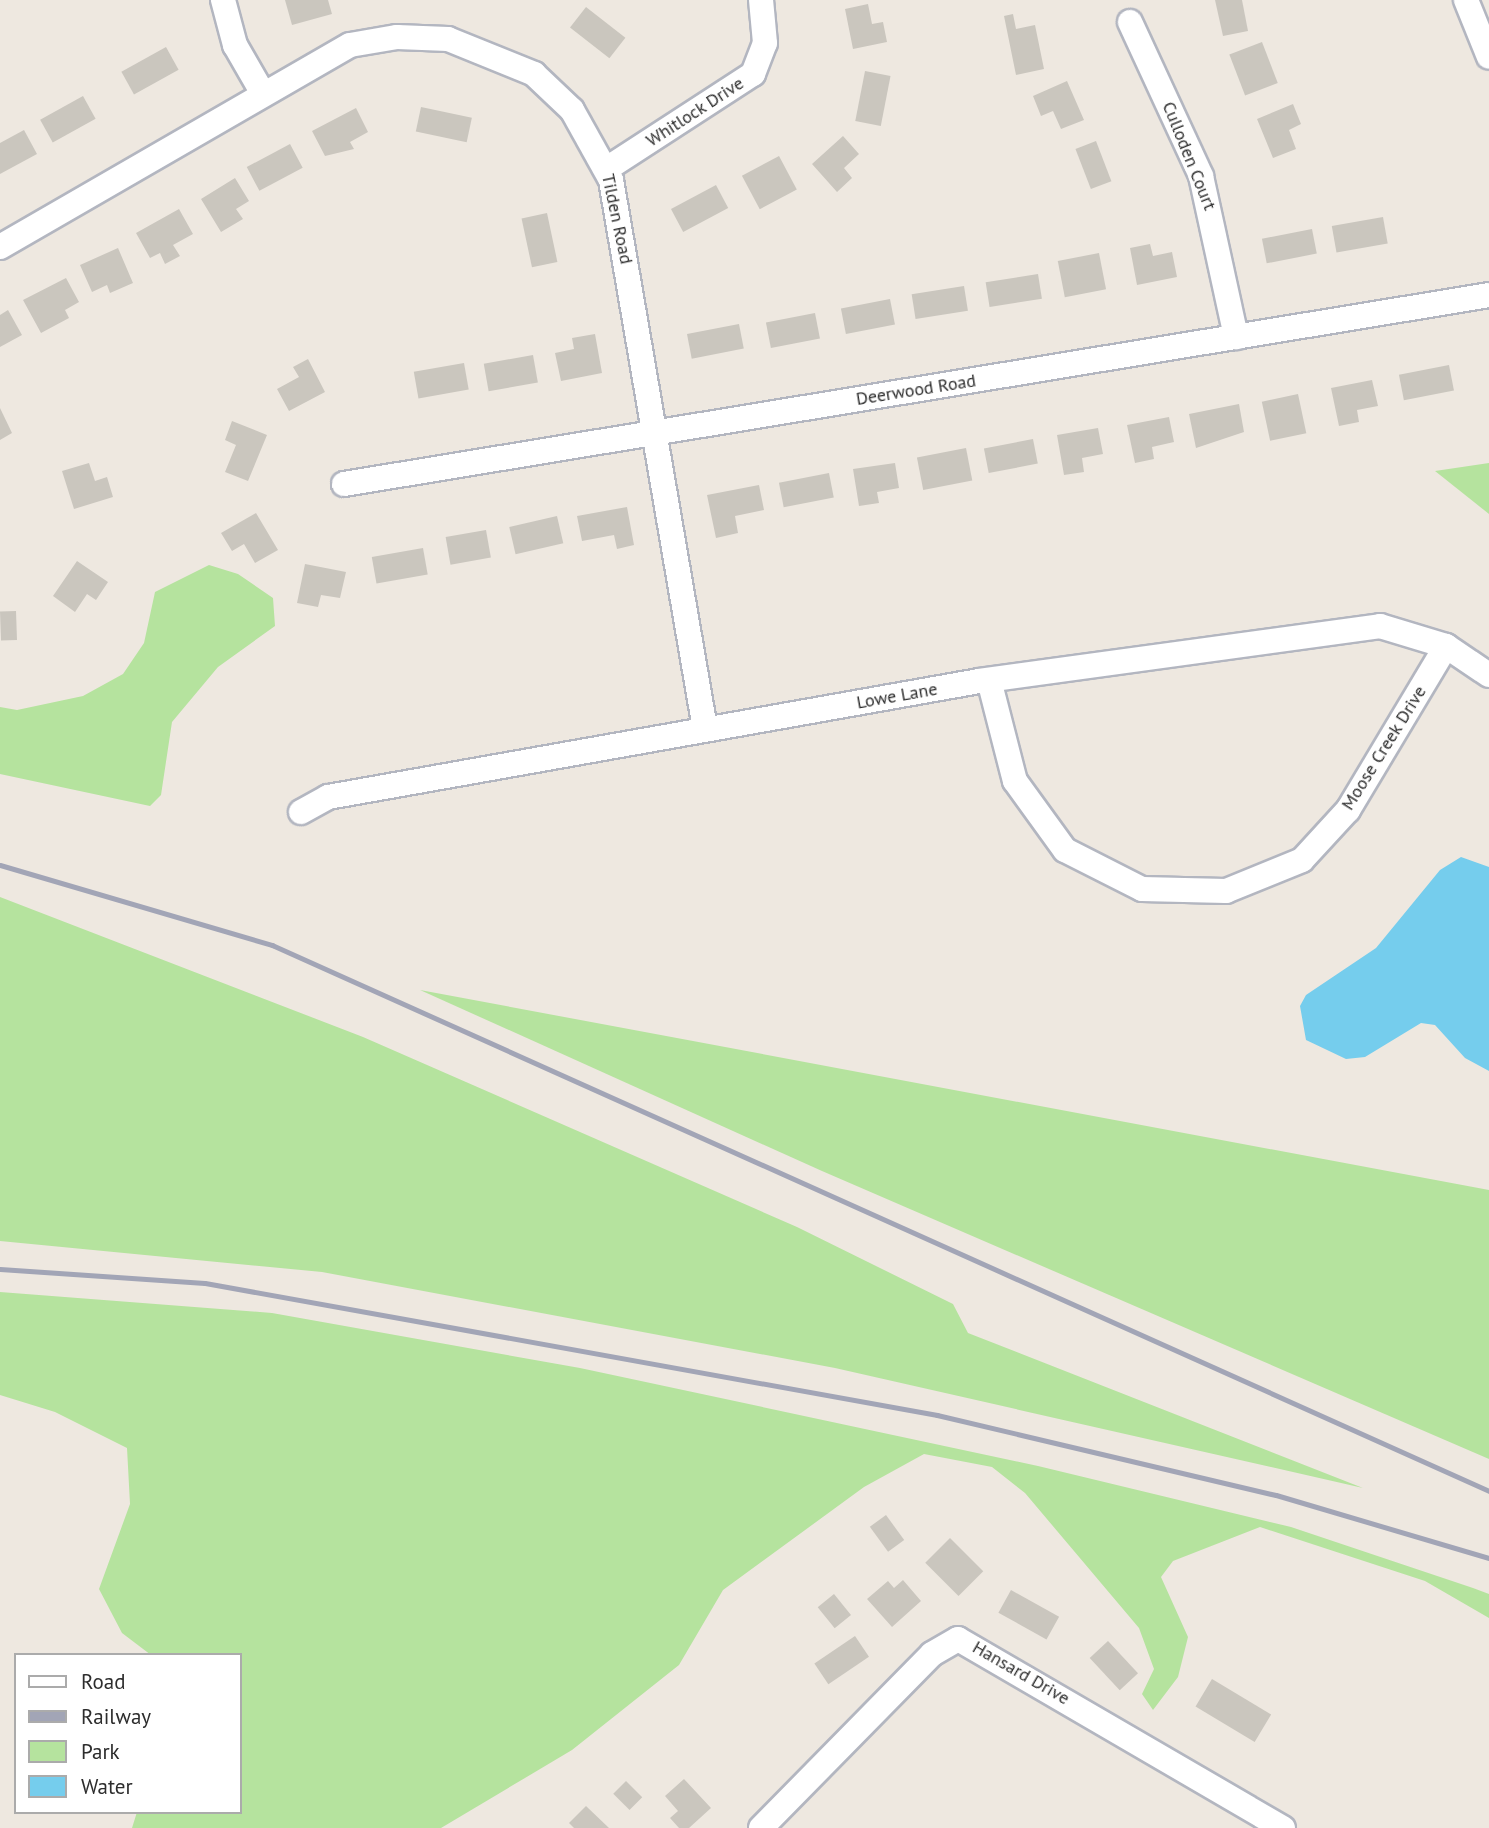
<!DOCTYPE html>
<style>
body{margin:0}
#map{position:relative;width:1489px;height:1828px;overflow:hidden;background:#eee8e0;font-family:"PT Sans",sans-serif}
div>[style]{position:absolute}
.green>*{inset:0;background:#b5e39e}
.water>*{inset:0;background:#75cded}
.building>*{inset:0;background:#cac6be;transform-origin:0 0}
.roads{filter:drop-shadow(2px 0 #b3b6c0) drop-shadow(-2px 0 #b3b6c0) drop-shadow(0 2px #b3b6c0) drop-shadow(0 -2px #b3b6c0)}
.minor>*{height:24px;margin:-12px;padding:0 12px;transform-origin:12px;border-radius:12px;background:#fff}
.rail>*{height:5px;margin:-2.5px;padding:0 2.5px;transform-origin:2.5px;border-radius:2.5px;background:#a2a5b6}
span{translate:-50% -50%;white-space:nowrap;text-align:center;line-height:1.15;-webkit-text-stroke:6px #fff;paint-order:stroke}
.street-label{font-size:18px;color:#2d2d2d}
.legend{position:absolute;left:14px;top:1653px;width:228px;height:161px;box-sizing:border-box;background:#fff;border:2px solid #ababab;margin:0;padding:9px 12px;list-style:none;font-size:21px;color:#2d2d2d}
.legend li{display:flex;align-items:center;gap:14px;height:35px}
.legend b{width:35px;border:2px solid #ababab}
</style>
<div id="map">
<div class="green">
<i style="clip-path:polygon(1489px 463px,1489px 514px,1435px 471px)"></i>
<i style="clip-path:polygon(209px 565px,238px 574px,273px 598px,275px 626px,218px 667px,172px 722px,161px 795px,150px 806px,0 774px,0 707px,17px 710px,83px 696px,123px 674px,144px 643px,155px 592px)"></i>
<i style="clip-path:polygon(0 897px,363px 1037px,797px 1227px,953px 1304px,968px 1333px,1363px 1488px,835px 1368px,322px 1272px,0 1241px)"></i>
<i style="clip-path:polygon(420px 990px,1489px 1190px,1489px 1459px,822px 1171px)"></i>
<i style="clip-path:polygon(0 1292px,272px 1313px,580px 1368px,1038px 1466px,1291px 1527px,1473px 1588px,1489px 1594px,1489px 1618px,1425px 1581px,1260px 1527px,1173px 1561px,1161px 1577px,1188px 1637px,1178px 1677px,1153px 1710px,1142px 1694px,1154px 1669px,1139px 1628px,1025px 1493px,992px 1467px,924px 1454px,864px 1487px,723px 1590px,679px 1665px,572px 1750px,441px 1828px,132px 1828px,137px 1812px,240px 1812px,240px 1655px,151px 1655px,122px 1633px,99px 1589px,130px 1504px,127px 1448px,55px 1412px,0 1395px)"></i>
</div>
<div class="water">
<i style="clip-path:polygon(1461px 857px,1489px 867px,1489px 1071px,1465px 1058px,1435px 1025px,1421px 1023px,1365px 1057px,1346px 1059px,1306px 1040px,1300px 1006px,1306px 995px,1376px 948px,1440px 870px)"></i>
</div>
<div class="building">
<i style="clip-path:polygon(285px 0,328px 0,332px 14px,292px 25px)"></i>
<i style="clip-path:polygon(1215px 0,1242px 0,1248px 31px,1223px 36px)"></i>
<i style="clip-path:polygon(868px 4px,872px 24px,883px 22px,887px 42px,853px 49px,845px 9px)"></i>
<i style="left:586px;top:7px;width:50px;height:26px;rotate:38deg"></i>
<i style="clip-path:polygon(1013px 14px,1016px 29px,1035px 25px,1044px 69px,1016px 75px,1004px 16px)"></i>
<i style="left:1262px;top:42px;width:44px;height:35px;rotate:69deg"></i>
<i style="left:166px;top:47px;width:26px;height:51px;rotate:61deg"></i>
<i style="left:865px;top:71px;width:26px;height:51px;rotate:11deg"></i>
<i style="clip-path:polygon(1067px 81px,1084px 120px,1061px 129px,1053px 111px,1041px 116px,1033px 96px)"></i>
<i style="left:83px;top:96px;width:26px;height:49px;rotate:61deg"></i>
<i style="clip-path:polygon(1293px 104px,1301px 124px,1289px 130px,1296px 149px,1273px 158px,1257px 119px)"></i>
<i style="left:421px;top:107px;width:52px;height:25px;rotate:12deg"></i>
<i style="clip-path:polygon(356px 108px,368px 132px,350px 142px,354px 149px,325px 156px,312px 131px)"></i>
<i style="clip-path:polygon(24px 130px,37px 154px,0 174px,0 143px)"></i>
<i style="clip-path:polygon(843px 136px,859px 154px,844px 168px,852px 178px,837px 192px,812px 164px)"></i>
<i style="left:1096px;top:141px;width:43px;height:22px;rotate:69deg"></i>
<i style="left:290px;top:144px;width:27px;height:49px;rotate:62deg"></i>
<i style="left:779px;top:156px;width:38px;height:42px;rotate:62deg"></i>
<i style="clip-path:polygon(235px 178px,249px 201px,236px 209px,243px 219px,221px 232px,201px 199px)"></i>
<i style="left:716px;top:185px;width:26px;height:51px;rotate:62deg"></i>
<i style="clip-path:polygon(179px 209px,193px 234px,173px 245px,180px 256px,165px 264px,160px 253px,150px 258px,136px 233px)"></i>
<i style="left:547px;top:213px;width:50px;height:26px;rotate:78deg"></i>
<i style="left:1383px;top:217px;width:27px;height:52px;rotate:80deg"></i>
<i style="left:1312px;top:229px;width:25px;height:51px;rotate:79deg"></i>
<i style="clip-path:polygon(1150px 244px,1153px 256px,1172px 252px,1177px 277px,1137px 285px,1130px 248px)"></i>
<i style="clip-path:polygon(118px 248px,133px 283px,110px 293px,107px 285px,92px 292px,80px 265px)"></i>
<i style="left:1099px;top:253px;width:37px;height:42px;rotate:79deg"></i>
<i style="left:1038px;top:274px;width:25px;height:53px;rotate:81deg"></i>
<i style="clip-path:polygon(66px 278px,79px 302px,65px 310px,69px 318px,41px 333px,23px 300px)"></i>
<i style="left:964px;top:286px;width:25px;height:53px;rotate:81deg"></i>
<i style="left:890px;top:299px;width:26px;height:50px;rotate:79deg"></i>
<i style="clip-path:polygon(8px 310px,22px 335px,0 347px,0 315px)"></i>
<i style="left:815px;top:313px;width:26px;height:50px;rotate:79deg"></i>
<i style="left:739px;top:324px;width:25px;height:53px;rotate:79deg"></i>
<i style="clip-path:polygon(595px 334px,602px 373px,561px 381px,555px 353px,574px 349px,572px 338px)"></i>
<i style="left:533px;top:355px;width:28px;height:50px;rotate:80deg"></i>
<i style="clip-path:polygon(308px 359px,325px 392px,289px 411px,277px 389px,299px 377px,293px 367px)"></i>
<i style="left:464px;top:363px;width:27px;height:51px;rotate:80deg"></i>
<i style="left:1449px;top:365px;width:26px;height:51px;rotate:79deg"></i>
<i style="clip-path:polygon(1372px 380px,1378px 406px,1357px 410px,1359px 422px,1339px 426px,1331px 388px)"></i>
<i style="left:1298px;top:394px;width:40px;height:37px;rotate:78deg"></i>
<i style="clip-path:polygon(1239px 404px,1244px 432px,1196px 448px,1189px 414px)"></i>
<i style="clip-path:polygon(0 408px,12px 433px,0 440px)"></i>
<i style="clip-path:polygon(1169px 417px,1174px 442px,1152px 447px,1154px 459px,1135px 463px,1127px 425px)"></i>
<i style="clip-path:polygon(232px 421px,267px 435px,248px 481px,225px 472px,236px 445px,225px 440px)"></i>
<i style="clip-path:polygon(1098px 428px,1103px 454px,1082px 458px,1084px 472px,1064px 475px,1057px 435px)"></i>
<i style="left:1033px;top:439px;width:25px;height:50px;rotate:79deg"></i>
<i style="left:966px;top:448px;width:33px;height:50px;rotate:79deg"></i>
<i style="clip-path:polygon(89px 463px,95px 481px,107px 477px,113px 497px,74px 509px,62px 471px)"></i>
<i style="clip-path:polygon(895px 463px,899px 488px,877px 492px,879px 503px,859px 506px,853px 469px)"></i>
<i style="left:829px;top:473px;width:25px;height:51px;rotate:79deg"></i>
<i style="clip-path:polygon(759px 485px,764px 510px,735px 516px,738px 533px,716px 538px,707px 495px)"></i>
<i style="clip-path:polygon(627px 507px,634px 545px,617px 549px,614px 535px,582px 541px,577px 516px)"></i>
<i style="clip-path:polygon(256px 513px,278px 550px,255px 563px,244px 544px,232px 551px,221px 533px)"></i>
<i style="left:557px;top:516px;width:28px;height:49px;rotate:77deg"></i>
<i style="left:486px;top:530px;width:28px;height:41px;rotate:80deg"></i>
<i style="left:423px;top:548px;width:27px;height:52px;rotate:80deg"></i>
<i style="clip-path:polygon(77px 561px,108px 582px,96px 600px,87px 594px,75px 612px,53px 596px)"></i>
<i style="clip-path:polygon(305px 564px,346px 572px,340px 598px,321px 595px,318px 607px,297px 603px)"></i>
<i style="left:16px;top:611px;width:29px;height:16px;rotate:88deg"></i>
<i style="left:886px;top:1515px;width:31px;height:20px;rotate:54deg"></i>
<i style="left:950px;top:1538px;width:47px;height:35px;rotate:45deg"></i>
<i style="clip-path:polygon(903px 1580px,921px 1601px,892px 1627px,867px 1599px,888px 1581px,894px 1588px)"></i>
<i style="left:1011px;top:1590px;width:55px;height:26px;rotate:29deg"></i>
<i style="left:834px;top:1594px;width:27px;height:21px;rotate:51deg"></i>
<i style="left:855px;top:1636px;width:25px;height:49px;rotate:56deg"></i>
<i style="left:1108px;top:1641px;width:44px;height:25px;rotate:47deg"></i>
<i style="left:1212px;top:1679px;width:69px;height:32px;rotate:31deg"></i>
<i style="clip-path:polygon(684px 1779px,711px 1808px,689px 1828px,679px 1828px,670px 1818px,678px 1811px,665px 1796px)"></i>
<i style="left:626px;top:1781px;width:23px;height:18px;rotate:45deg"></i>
<i style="clip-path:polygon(586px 1806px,609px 1828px,574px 1828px,569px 1823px)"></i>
</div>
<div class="roads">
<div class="minor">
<i style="left:223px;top:0;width:47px;rotate:75.1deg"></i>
<i style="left:235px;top:45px;width:54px;rotate:60.1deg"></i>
<i style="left:1466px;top:0;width:61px;rotate:68deg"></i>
<i style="left:1130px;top:22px;width:170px;rotate:65.2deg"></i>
<i style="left:1201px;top:176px;width:165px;rotate:77.7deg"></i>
<i style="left:608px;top:168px;width:173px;rotate:-33deg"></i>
<i style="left:753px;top:74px;width:33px;rotate:-69deg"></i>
<i style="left:765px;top:43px;width:43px;rotate:-95.3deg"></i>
<i style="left:0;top:247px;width:404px;rotate:-30deg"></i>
<i style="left:350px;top:45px;width:48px;rotate:-9.7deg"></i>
<i style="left:397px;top:37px;width:51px;rotate:2.2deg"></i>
<i style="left:448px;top:39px;width:93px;rotate:22.1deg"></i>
<i style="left:534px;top:74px;width:52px;rotate:43.5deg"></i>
<i style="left:572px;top:110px;width:80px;rotate:60.9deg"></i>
<i style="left:611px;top:180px;width:557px;rotate:80.28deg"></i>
<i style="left:344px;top:484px;width:1160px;rotate:-9.37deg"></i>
<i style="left:989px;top:680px;width:104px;rotate:75.6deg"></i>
<i style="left:1015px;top:781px;width:85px;rotate:54.1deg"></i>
<i style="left:1065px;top:850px;width:86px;rotate:26.9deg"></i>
<i style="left:1142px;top:889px;width:84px;rotate:1.4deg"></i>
<i style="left:1226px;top:891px;width:82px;rotate:-22.2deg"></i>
<i style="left:1302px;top:860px;width:68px;rotate:-47.4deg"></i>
<i style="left:1348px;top:810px;width:191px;rotate:-59.1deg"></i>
<i style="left:301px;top:812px;width:31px;rotate:-29deg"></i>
<i style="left:328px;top:797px;width:661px;rotate:-10.1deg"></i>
<i style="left:979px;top:681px;width:405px;rotate:-7.8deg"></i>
<i style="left:1380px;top:626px;width:69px;rotate:16.9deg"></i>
<i style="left:1446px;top:646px;width:52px;rotate:34deg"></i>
<i style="left:761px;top:1828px;width:244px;rotate:-45.5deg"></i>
<i style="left:932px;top:1654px;width:30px;rotate:-30deg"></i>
<i style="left:958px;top:1639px;width:376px;rotate:30.2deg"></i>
</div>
</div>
<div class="rail">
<i style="left:0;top:865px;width:284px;rotate:16.4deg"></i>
<i style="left:272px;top:945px;width:1334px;rotate:24.16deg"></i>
<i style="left:0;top:1269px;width:205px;rotate:3.9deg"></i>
<i style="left:205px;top:1283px;width:744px;rotate:10.22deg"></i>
<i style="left:937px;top:1415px;width:348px;rotate:13.3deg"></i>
<i style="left:1276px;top:1495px;width:222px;rotate:16.5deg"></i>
</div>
<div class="street-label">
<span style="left:695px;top:112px;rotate:-33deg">Whitlock Drive</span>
<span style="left:1189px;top:156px;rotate:68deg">Culloden Court</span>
<span style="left:617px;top:219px;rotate:78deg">Tilden Road</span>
<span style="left:916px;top:390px;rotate:-9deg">Deerwood Road</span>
<span style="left:897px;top:696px;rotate:-10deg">Lowe Lane</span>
<span style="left:1384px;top:748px;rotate:-58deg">Moose Creek Drive</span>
<span style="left:1021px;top:1673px;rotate:30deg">Hansard Drive</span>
</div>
<ul class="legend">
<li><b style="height:9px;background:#fff"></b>Road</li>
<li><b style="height:9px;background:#a2a5b6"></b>Railway</li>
<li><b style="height:19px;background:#b5e39e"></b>Park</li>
<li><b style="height:19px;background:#75cded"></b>Water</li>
</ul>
</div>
